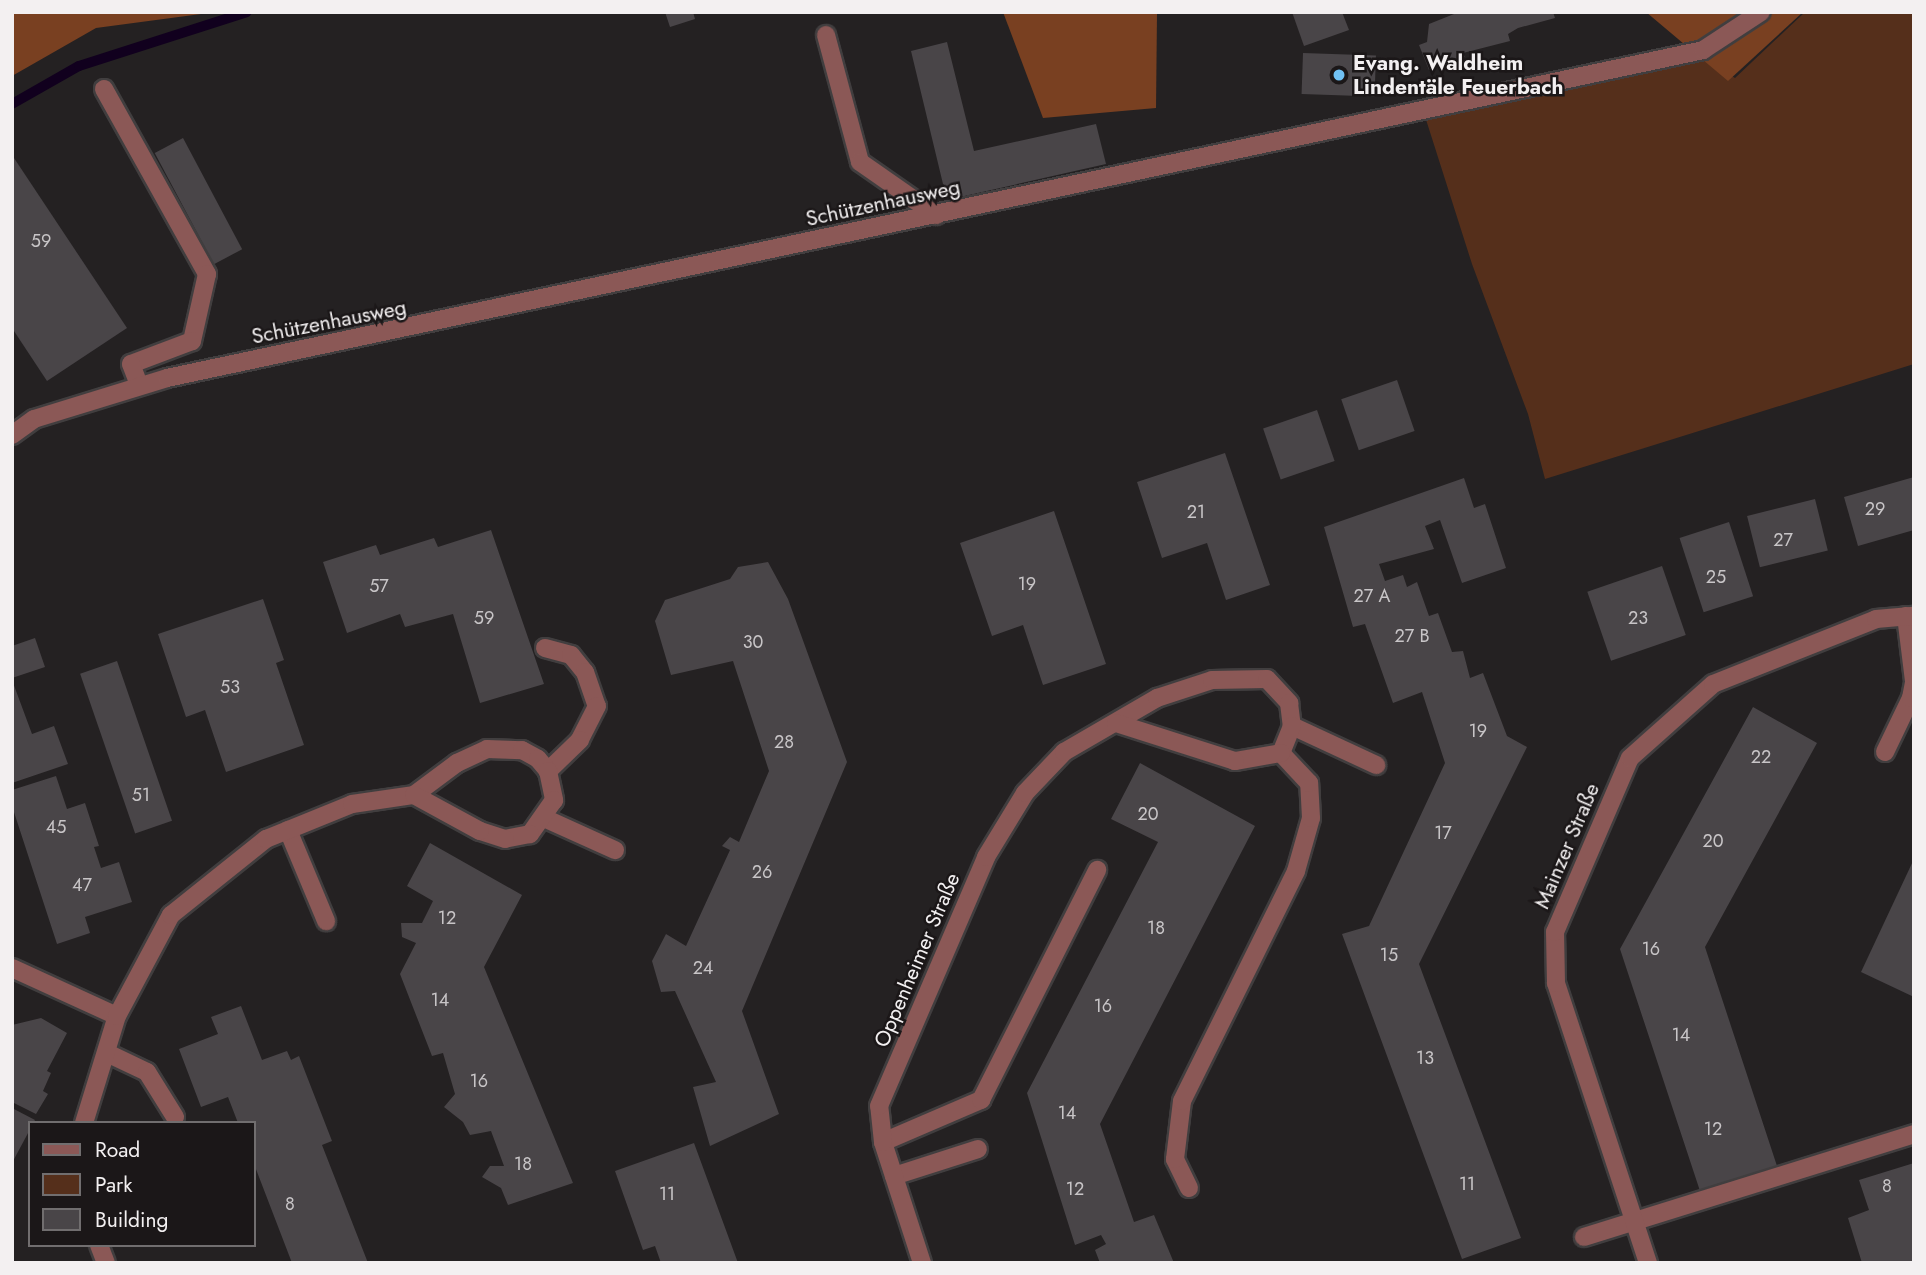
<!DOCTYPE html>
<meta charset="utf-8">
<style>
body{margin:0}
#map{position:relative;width:1926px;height:1275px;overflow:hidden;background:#242122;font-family:Jost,sans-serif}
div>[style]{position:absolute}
.green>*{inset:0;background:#552f1b}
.forest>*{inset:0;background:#794021}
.stream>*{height:10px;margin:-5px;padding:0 5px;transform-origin:5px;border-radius:5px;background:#11001e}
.building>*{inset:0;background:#494548;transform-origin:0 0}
.roads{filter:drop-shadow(2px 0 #413e3f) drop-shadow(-2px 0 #413e3f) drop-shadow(0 2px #413e3f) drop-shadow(0 -2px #413e3f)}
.service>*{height:18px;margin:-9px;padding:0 9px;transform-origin:9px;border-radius:9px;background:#8b5856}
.minor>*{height:18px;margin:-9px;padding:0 9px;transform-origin:9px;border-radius:9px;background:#8b5856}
.dots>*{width:19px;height:19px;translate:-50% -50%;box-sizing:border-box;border:4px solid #1b1718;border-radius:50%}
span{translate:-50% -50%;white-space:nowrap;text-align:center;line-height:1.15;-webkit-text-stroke:5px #1b1718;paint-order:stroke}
.number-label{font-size:18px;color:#c8c5c7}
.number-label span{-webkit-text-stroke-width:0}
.poi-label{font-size:21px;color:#f3f0f1;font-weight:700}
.left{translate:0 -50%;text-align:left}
.street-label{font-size:21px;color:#f3f0f1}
.frame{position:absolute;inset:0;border:14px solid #f3f0f1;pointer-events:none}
.legend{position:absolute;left:28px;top:1121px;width:228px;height:126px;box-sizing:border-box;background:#1b1718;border:2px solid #716e6f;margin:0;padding:9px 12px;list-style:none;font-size:21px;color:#f3f0f1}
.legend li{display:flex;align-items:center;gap:14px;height:35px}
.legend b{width:35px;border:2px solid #716e6f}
</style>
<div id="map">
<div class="green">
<i style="clip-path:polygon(1805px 12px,1914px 12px,1914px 364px,1545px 479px,1528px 414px,1472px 264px,1422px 107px,1694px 51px,1735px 78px)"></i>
</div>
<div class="forest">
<i style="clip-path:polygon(12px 12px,216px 12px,96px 28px,12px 76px)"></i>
<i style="clip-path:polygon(1003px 12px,1157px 12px,1156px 108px,1043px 118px)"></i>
<i style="clip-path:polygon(1646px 12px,1803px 12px,1728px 81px)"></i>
</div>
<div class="stream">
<i style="left:12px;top:104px;width:77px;rotate:-29.6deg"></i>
<i style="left:79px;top:66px;width:176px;rotate:-17.8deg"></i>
</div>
<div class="building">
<i style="clip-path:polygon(665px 12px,693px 12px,695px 19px,670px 27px)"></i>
<i style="clip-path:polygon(1292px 12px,1342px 12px,1349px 30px,1304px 46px)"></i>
<i style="clip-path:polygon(1459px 12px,1553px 12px,1555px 18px,1518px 28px,1508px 34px,1510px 41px,1463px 53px,1465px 57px,1429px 70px,1419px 45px,1427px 42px,1429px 24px)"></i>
<i style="clip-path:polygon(947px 42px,974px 151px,1096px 124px,1106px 164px,960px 197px,943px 184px,911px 51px)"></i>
<i style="left:1303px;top:53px;width:73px;height:41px;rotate:2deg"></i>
<i style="left:183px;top:138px;width:126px;height:32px;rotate:62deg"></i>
<i style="clip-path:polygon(12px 155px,127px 328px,47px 381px,12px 328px)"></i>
<i style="left:1397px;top:380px;width:54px;height:59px;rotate:71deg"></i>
<i style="left:1317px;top:410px;width:54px;height:57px;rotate:71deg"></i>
<i style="clip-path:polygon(1225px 453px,1270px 585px,1226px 600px,1207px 543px,1162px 558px,1137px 482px)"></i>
<i style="clip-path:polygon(1914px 477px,1914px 530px,1858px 546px,1844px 497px)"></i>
<i style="clip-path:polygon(1464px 478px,1474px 508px,1485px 504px,1506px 568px,1462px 583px,1440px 520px,1425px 526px,1434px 549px,1379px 564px,1385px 581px,1403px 575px,1407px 587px,1417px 582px,1429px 616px,1438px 613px,1452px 652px,1463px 651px,1470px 678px,1483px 673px,1507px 736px,1527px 747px,1419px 964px,1521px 1238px,1462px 1259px,1342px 934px,1369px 926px,1445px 763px,1422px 692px,1393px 703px,1365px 624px,1353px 627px,1324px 527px)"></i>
<i style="left:1815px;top:499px;width:53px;height:70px;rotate:76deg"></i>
<i style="clip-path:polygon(1054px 511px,1106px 664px,1043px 685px,1023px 625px,992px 636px,960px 543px)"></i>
<i style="left:1729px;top:522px;width:78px;height:52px;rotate:72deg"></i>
<i style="clip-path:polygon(491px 530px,544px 684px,480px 703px,453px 614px,405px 627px,400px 614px,347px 633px,323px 562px,376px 545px,380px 555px,434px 538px,438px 547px)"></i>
<i style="clip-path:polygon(768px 562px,788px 599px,847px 762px,742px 1011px,779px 1114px,710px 1146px,693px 1087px,716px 1082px,675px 991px,661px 992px,652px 961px,666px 934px,686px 946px,730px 850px,722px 846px,730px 837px,739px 842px,769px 771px,733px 661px,671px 675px,655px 621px,665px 600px,730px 579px,738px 567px)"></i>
<i style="left:1662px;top:566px;width:73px;height:79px;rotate:71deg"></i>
<i style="clip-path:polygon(263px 599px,284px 660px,276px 663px,304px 745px,226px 772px,205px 710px,186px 717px,158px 634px)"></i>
<i style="clip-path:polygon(35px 638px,45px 667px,12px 678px,12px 646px)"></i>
<i style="left:117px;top:661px;width:169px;height:39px;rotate:71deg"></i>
<i style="clip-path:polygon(12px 680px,32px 734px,54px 726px,68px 764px,12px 783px)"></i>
<i style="clip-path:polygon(1753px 707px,1817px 743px,1705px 947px,1777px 1166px,1700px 1191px,1620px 949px)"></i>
<i style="clip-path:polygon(1140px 763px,1255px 826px,1100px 1124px,1134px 1222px,1154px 1215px,1174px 1263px,1100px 1263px,1095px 1250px,1106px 1244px,1101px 1235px,1075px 1245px,1027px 1093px,1158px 842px,1111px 819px)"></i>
<i style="clip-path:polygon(56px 776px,67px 809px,85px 803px,99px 846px,94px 847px,101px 868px,119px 862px,132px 902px,85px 917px,90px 933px,57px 944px,12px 806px,12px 790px)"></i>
<i style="clip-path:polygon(430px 843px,522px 895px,484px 967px,573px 1183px,508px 1205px,501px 1188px,482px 1177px,490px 1166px,504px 1166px,491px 1131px,470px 1135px,463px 1122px,444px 1107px,455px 1094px,443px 1053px,432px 1056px,400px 974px,416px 943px,402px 937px,401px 923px,422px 923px,433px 901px,407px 886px)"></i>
<i style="clip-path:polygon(1914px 859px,1914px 997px,1861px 972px)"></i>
<i style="clip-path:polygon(241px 1006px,262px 1060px,287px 1051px,291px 1060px,299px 1056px,332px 1141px,322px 1145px,368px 1263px,292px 1263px,254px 1164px,254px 1123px,238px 1123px,228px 1097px,201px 1107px,179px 1049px,218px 1034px,211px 1017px)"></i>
<i style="clip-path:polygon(41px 1018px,67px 1033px,47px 1071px,51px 1073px,43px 1091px,48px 1094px,36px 1114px,12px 1102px,12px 1025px)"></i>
<i style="clip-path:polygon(12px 1108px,35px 1120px,12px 1163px)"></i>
<i style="clip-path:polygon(694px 1143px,738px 1263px,661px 1263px,655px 1246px,643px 1250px,615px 1171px)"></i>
<i style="clip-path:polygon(1914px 1163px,1914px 1263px,1862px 1263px,1848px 1218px,1869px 1210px,1859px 1180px)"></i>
</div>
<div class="roads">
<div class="service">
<i style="left:826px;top:35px;width:131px;rotate:75deg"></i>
<i style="left:860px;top:162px;width:93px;rotate:34.9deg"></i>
<i style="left:104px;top:89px;width:212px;rotate:60.9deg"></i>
<i style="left:207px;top:274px;width:69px;rotate:102.6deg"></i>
<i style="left:192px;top:341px;width:65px;rotate:159.3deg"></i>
<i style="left:131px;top:364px;width:22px;rotate:69deg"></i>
<i style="left:12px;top:435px;width:27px;rotate:-36deg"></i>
<i style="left:34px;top:419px;width:139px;rotate:-17.1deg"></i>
<i style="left:167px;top:378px;width:1571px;rotate:-12.05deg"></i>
<i style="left:1703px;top:50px;width:69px;rotate:-33.2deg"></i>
<i style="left:1906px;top:616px;width:65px;rotate:83deg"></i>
<i style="left:545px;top:648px;width:27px;rotate:15deg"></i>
<i style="left:571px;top:655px;width:22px;rotate:51deg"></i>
<i style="left:585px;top:672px;width:36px;rotate:71deg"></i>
<i style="left:597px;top:706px;width:38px;rotate:117deg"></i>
<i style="left:580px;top:740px;width:45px;rotate:135.9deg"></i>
<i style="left:1292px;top:726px;width:93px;rotate:24.9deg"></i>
<i style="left:1885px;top:752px;width:60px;rotate:-64.3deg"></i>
<i style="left:1911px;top:698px;width:16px;rotate:-79deg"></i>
<i style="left:544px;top:818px;width:78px;rotate:24.3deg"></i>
<i style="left:288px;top:830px;width:99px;rotate:67.3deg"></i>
<i style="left:12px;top:968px;width:115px;rotate:24.6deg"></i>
<i style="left:107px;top:1053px;width:44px;rotate:25.4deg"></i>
<i style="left:147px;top:1072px;width:53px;rotate:58.1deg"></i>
<i style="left:883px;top:1142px;width:107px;rotate:-23.2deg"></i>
<i style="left:981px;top:1100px;width:258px;rotate:-63.2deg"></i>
<i style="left:894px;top:1176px;width:88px;rotate:-17.8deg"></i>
<i style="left:1189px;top:1188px;width:32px;rotate:-116deg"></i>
<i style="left:1175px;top:1159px;width:58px;rotate:-83.1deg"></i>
<i style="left:1182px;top:1101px;width:257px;rotate:-63.6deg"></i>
<i style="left:1296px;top:871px;width:55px;rotate:-74.2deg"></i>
<i style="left:1311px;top:818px;width:35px;rotate:-93deg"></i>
<i style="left:1309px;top:783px;width:41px;rotate:-133deg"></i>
<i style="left:1584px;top:1237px;width:346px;rotate:-17.3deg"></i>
</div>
<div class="minor">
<i style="left:84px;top:1123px;width:112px;rotate:-72.9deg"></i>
<i style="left:117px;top:1016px;width:115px;rotate:-61.9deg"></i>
<i style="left:171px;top:915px;width:122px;rotate:-38.7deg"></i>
<i style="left:266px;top:839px;width:93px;rotate:-22.1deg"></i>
<i style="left:352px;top:804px;width:63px;rotate:-8.3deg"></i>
<i style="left:414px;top:795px;width:54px;rotate:-36.7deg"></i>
<i style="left:457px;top:763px;width:33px;rotate:-25deg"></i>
<i style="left:487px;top:749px;width:35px;rotate:2deg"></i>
<i style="left:522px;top:750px;width:18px;rotate:29deg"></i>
<i style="left:538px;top:759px;width:16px;rotate:50deg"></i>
<i style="left:548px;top:771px;width:30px;rotate:78deg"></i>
<i style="left:554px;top:800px;width:42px;rotate:125.2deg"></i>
<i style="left:530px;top:834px;width:25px;rotate:169deg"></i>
<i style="left:505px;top:839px;width:26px;rotate:-162deg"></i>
<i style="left:480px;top:831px;width:75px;rotate:-151.4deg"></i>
<i style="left:99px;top:1245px;width:19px;rotate:69deg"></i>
<i style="left:922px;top:1263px;width:127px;rotate:-107.9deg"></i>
<i style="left:883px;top:1142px;width:36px;rotate:-96deg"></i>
<i style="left:879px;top:1106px;width:271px;rotate:-66.7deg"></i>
<i style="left:986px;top:857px;width:75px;rotate:-58.6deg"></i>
<i style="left:1025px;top:793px;width:57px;rotate:-46.4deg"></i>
<i style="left:1064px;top:752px;width:108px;rotate:-30.1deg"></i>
<i style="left:1157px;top:698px;width:58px;rotate:-18.1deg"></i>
<i style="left:1212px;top:680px;width:55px;rotate:-1deg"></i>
<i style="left:1267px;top:679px;width:33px;rotate:47deg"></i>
<i style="left:1289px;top:703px;width:23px;rotate:83deg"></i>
<i style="left:1292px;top:726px;width:29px;rotate:112deg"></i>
<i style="left:1281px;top:753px;width:47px;rotate:170.1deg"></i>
<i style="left:1235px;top:761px;width:125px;rotate:-162.3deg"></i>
<i style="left:1648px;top:1263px;width:295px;rotate:-108.2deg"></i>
<i style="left:1556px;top:983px;width:51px;rotate:-91.1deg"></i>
<i style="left:1555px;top:932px;width:189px;rotate:-66.7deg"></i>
<i style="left:1630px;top:758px;width:111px;rotate:-41.7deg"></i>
<i style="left:1713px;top:684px;width:175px;rotate:-21.7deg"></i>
<i style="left:1876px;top:619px;width:38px;rotate:-5deg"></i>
</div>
</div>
<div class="dots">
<i style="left:1339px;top:75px;background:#70c1f4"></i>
</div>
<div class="number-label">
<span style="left:41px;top:241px">59</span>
<span style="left:1875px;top:509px">29</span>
<span style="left:1196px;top:512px">21</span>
<span style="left:1783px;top:540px">27</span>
<span style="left:1716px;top:577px">25</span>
<span style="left:1027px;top:584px">19</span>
<span style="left:379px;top:586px">57</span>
<span style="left:1372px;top:596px">27 A</span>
<span style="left:484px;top:618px">59</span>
<span style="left:1638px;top:618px">23</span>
<span style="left:1412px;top:636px">27 B</span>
<span style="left:753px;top:642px">30</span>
<span style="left:230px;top:687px">53</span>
<span style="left:1478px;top:731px">19</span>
<span style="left:784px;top:742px">28</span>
<span style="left:1761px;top:757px">22</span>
<span style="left:141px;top:795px">51</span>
<span style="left:1148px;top:814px">20</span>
<span style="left:56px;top:827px">45</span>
<span style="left:1443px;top:833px">17</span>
<span style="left:1713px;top:841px">20</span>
<span style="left:762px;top:872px">26</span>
<span style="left:82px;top:885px">47</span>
<span style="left:447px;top:918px">12</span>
<span style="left:1156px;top:928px">18</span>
<span style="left:1651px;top:949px">16</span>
<span style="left:1389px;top:955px">15</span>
<span style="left:703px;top:968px">24</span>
<span style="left:440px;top:1000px">14</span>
<span style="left:1103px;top:1006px">16</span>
<span style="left:1681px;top:1035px">14</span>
<span style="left:1425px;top:1058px">13</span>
<span style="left:479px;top:1081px">16</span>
<span style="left:1067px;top:1113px">14</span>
<span style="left:1713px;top:1129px">12</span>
<span style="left:523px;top:1164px">18</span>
<span style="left:1467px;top:1184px">11</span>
<span style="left:1887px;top:1186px">8</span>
<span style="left:1075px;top:1189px">12</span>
<span style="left:667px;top:1194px">11</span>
<span style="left:290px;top:1204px">8</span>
</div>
<div class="poi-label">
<span class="left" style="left:1353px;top:75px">Evang. Waldheim<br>Lindentäle Feuerbach</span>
</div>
<div class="street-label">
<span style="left:883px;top:203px;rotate:-12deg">Schützenhausweg</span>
<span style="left:329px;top:322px;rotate:-11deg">Schützenhausweg</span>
<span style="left:1567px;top:846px;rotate:-67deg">Mainzer Straße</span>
<span style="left:917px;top:960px;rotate:-67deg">Oppenheimer Straße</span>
</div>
<div class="frame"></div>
<ul class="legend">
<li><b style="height:9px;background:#8b5856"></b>Road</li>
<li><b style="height:19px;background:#552f1b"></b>Park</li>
<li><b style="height:19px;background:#494548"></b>Building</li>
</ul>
</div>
